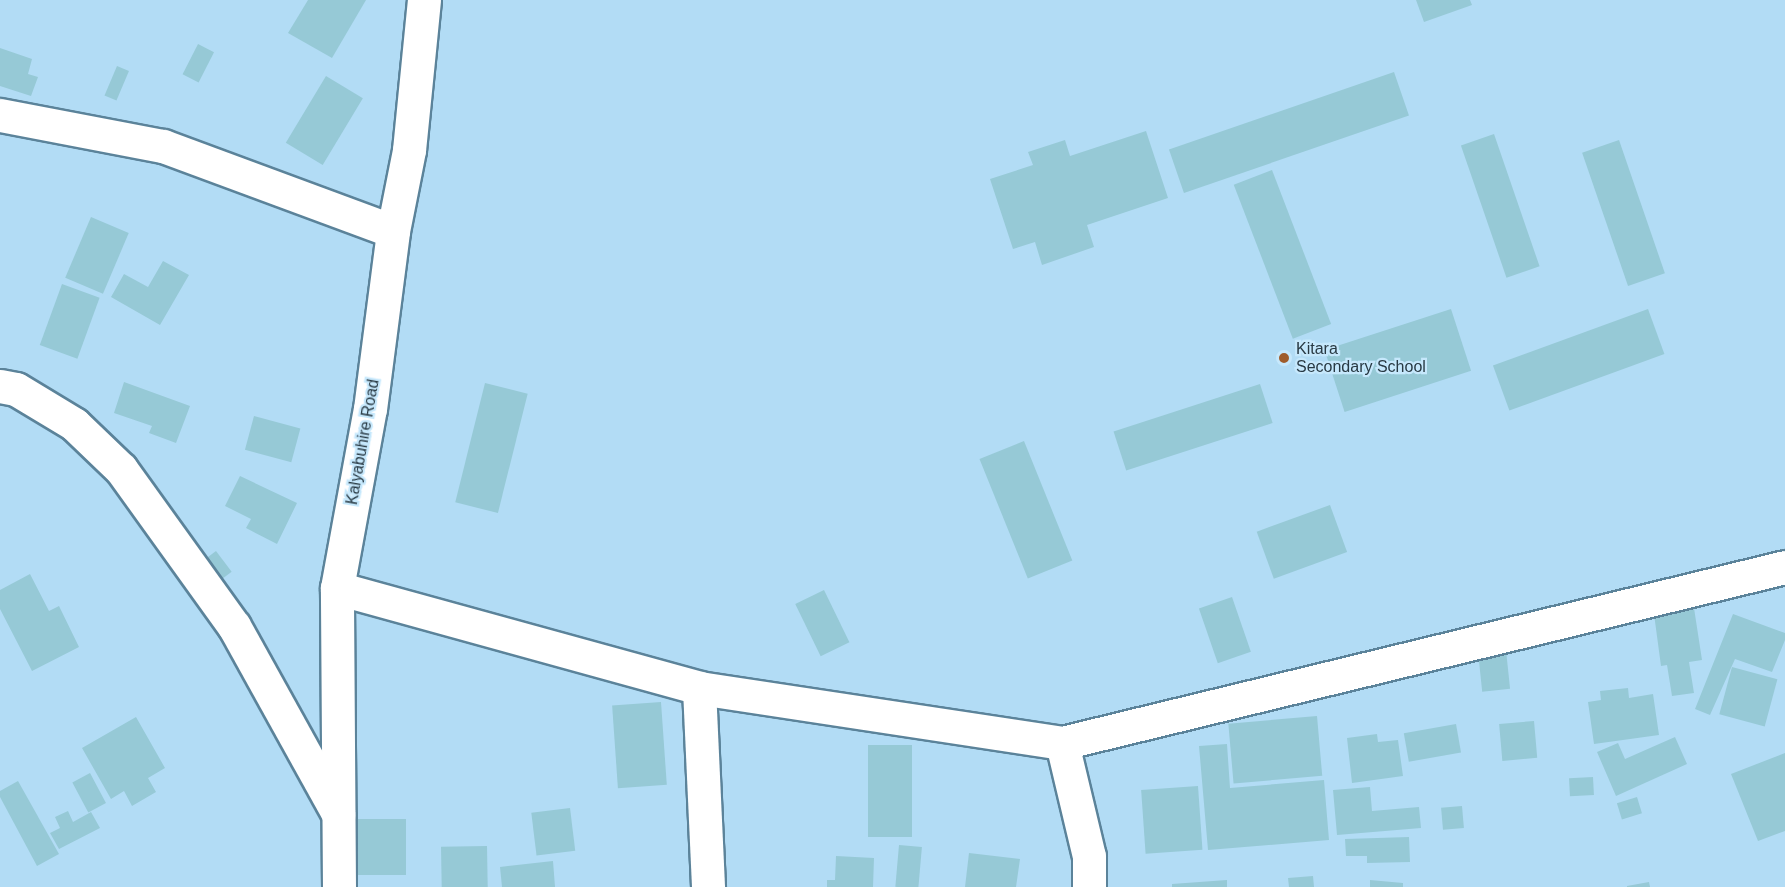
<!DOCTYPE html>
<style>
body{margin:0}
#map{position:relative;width:1785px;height:887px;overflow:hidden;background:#b2dcf5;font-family:Arial,sans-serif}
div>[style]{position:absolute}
.building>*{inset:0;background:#96c9d6;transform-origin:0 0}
.roads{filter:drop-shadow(2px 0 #5b839a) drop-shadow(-2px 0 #5b839a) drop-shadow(0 2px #5b839a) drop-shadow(0 -2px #5b839a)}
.minor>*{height:33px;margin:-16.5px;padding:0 16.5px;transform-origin:16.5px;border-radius:16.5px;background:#fff}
.dots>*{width:16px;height:16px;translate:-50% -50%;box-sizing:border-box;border:3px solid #c6e8fc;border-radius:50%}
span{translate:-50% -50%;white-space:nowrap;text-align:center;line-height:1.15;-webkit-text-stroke:4.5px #c6e8fc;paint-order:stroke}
.poi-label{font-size:16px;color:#283943}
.left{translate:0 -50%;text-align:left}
.street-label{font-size:16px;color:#283943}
</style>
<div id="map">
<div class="building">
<i style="clip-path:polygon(308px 0,366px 0,332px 58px,288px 33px)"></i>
<i style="clip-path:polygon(1416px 0,1470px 0,1472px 5px,1424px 22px)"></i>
<i style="left:198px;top:44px;width:18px;height:34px;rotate:27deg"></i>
<i style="clip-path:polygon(0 48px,32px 59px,28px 74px,38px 77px,31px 96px,0 86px)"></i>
<i style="left:117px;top:66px;width:13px;height:32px;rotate:23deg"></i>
<i style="left:1394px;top:72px;width:46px;height:238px;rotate:71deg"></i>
<i style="left:326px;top:76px;width:43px;height:78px;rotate:31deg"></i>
<i style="clip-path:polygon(1146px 131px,1168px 198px,1087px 225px,1094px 247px,1042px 265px,1035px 242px,1013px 249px,990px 179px,1033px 165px,1028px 152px,1065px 140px,1070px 156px)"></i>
<i style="left:1494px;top:134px;width:140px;height:35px;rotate:71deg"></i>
<i style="left:1619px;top:140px;width:141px;height:39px;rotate:71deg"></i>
<i style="left:1272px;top:170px;width:165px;height:41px;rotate:69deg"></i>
<i style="left:91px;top:217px;width:41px;height:66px;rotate:23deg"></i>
<i style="clip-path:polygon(163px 261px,189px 275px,160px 325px,111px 297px,124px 274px,148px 287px)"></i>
<i style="left:62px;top:284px;width:40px;height:65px;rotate:20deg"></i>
<i style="left:1451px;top:309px;width:65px;height:133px;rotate:72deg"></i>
<i style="left:1648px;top:309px;width:48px;height:165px;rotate:70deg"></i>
<i style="clip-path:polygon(124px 382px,190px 406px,176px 443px,149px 433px,152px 426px,114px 413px)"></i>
<i style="left:485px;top:383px;width:44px;height:123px;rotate:14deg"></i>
<i style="left:1260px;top:384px;width:41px;height:154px;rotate:72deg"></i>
<i style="left:254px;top:416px;width:48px;height:35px;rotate:15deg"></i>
<i style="left:1024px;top:441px;width:129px;height:48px;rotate:68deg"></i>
<i style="clip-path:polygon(240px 476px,297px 503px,277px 544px,246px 528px,251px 519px,225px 506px)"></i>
<i style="left:1330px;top:505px;width:50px;height:78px;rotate:70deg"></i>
<i style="left:216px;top:551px;width:26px;height:20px;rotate:53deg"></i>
<i style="clip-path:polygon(30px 574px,49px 611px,59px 606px,79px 647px,32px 671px,0 609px,0 590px)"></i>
<i style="left:824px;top:590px;width:58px;height:32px;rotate:64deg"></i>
<i style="left:1232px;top:597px;width:58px;height:35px;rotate:71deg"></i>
<i style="clip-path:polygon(1694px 608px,1702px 660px,1689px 662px,1694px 693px,1672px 696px,1667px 665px,1661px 666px,1654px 614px)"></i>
<i style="clip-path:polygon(1733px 614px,1785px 633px,1785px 640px,1772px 672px,1735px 659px,1710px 715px,1695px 709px)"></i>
<i style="left:1506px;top:650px;width:39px;height:28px;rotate:84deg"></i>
<i style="left:1732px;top:667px;width:47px;height:49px;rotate:15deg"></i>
<i style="clip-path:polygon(1628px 688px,1629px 698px,1653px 694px,1659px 735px,1594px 744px,1588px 702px,1601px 700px,1600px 691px)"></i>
<i style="left:661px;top:702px;width:83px;height:49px;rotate:86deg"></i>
<i style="left:1317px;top:716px;width:60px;height:89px;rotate:85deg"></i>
<i style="clip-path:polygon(136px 717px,165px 768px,148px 778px,156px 792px,132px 806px,124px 791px,111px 799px,82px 748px)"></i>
<i style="left:1534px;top:721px;width:37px;height:35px;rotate:85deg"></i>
<i style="left:1456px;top:724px;width:29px;height:53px;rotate:80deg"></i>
<i style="clip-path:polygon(1377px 734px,1378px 742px,1398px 740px,1403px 776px,1352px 783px,1347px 738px)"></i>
<i style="clip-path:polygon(1675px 737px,1687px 764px,1616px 796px,1597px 752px,1618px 743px,1625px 759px)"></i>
<i style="clip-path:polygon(1227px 744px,1230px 788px,1324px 780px,1329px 840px,1208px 850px,1199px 746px)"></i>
<i style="left:868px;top:745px;width:44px;height:92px"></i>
<i style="clip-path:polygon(1785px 753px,1785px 831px,1758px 841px,1731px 774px)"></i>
<i style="left:90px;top:773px;width:34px;height:20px;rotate:62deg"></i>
<i style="left:1593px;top:777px;width:18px;height:24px;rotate:87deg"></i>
<i style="clip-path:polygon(18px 781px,59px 854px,37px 866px,0 797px,0 791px)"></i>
<i style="left:1198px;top:786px;width:64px;height:57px;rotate:86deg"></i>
<i style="clip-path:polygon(1370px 787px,1372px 811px,1419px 807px,1421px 828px,1337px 835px,1333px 790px)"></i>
<i style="left:1637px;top:797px;width:17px;height:21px;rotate:73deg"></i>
<i style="left:1462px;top:806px;width:22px;height:21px;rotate:85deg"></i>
<i style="left:570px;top:808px;width:43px;height:39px;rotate:83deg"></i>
<i style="clip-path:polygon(68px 811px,73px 822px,91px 812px,100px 828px,59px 849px,50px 833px,60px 828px,55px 817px)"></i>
<i style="left:406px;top:819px;width:56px;height:49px;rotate:90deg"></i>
<i style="clip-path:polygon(1409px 837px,1410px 862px,1367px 863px,1367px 856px,1346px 856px,1345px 839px)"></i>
<i style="left:899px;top:845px;width:23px;height:42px;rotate:5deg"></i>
<i style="left:487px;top:846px;width:41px;height:46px;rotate:89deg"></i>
<i style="clip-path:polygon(969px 853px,1020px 859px,1016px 887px,965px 887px)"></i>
<i style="clip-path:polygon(836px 856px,874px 858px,873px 887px,827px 887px,827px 880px,835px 880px)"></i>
<i style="clip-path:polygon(553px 861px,555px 887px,502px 887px,500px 867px)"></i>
<i style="clip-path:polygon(1313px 876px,1314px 887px,1289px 887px,1288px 878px)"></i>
<i style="clip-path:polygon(1227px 880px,1227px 887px,1172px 887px,1172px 884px)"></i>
<i style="clip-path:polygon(1370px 880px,1403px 883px,1403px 887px,1370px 887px)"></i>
<i style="clip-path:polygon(1649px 882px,1650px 887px,1627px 887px,1627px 886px)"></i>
</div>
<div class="roads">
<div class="minor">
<i style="left:0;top:115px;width:166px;rotate:10.8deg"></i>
<i style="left:163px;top:146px;width:245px;rotate:20.3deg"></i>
<i style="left:0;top:386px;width:16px;rotate:11deg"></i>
<i style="left:16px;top:389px;width:68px;rotate:31.1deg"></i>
<i style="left:74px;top:424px;width:65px;rotate:43.8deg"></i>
<i style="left:121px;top:469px;width:193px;rotate:54.3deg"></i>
<i style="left:234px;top:626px;width:215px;rotate:61deg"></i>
<i style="left:337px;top:588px;width:376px;rotate:15.4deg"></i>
<i style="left:699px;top:688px;width:367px;rotate:8.6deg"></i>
<i style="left:1062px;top:743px;width:744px;rotate:-13.68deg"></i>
<i style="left:699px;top:688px;width:199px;rotate:87.4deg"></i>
<i style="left:1062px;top:743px;width:116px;rotate:76.6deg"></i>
<i style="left:1089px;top:856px;width:31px;rotate:90deg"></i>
<i style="left:339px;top:887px;width:299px;rotate:-90.4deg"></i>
<i style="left:337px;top:588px;width:182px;rotate:-79.6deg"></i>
<i style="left:370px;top:409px;width:179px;rotate:-82.6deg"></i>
<i style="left:393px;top:231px;width:83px;rotate:-78.8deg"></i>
<i style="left:409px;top:150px;width:151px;rotate:-84.3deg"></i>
</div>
</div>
<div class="dots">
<i style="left:1284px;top:358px;background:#9f5c2b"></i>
</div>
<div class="poi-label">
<span class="left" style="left:1296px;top:358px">Kitara<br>Secondary School</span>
</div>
<div class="street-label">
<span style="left:363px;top:442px;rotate:-80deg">Kalyabuhire Road</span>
</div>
</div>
